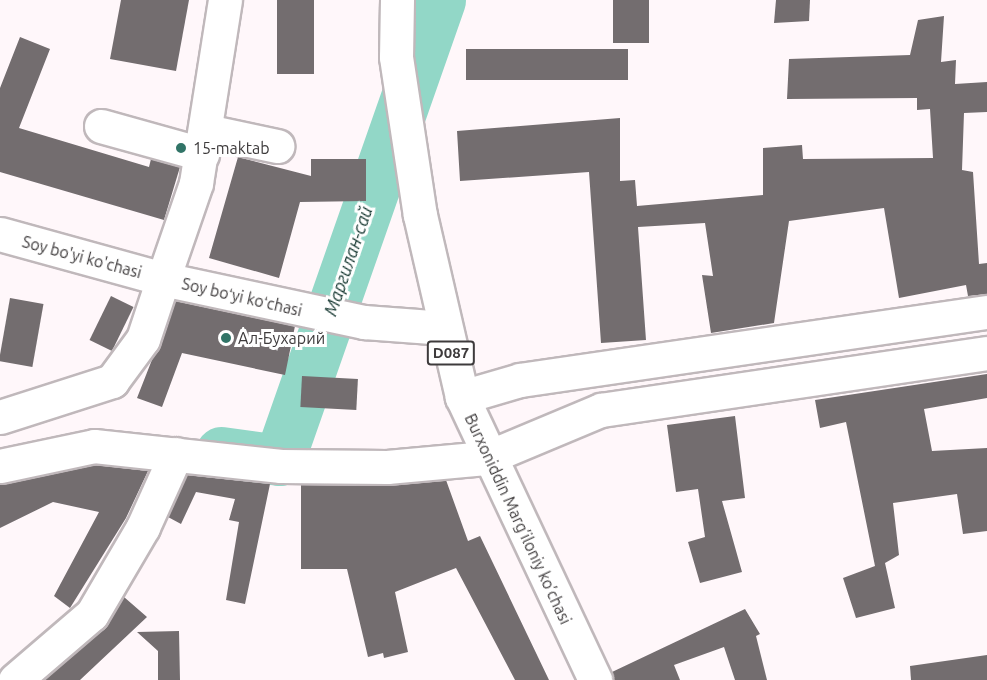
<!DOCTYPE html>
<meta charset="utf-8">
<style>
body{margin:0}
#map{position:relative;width:987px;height:680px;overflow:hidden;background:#fff7fa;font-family:Ubuntu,sans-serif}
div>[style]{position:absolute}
.river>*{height:51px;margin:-25.5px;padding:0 25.5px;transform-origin:25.5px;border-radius:25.5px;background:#92d7c7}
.building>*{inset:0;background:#736d6f;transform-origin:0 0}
.roads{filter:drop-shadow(2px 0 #c0b8bb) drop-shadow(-2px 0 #c0b8bb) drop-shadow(0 2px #c0b8bb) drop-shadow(0 -2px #c0b8bb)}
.minor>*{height:33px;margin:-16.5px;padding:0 16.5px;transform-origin:16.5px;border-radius:16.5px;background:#fff}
.major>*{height:33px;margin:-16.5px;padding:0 16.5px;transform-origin:16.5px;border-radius:16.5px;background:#fff}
.dots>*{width:16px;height:16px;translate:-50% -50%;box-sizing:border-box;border:3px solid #fff;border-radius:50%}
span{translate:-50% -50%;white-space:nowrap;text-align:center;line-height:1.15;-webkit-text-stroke:6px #fff;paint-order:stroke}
.shield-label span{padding:2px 4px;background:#fff;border:2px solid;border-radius:4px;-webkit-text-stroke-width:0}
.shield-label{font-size:15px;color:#3e3b3c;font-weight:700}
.poi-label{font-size:16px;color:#3e3b3c}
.left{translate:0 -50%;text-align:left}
.street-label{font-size:16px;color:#3e3b3c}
.water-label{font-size:18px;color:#163831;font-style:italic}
</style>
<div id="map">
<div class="river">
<i style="left:221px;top:452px;width:59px;rotate:7.9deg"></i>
<i style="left:279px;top:460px;width:487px;rotate:-70.7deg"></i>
</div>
<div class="building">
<i style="clip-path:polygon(121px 0,189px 0,176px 71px,110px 59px)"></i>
<i style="left:277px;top:0;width:37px;height:74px"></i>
<i style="left:613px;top:0;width:36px;height:43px"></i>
<i style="clip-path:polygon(776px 0,810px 0,809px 21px,774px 23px)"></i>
<i style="clip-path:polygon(944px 16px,941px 62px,956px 60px,955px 84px,987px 82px,987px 112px,964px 113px,962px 170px,973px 172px,979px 264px,987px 263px,987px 294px,968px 296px,966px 285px,899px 298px,884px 208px,789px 221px,774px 323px,711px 333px,702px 275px,713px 276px,705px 223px,638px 227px,646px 340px,601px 343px,589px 172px,460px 181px,457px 131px,620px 118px,620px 181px,635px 180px,637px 206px,763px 195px,763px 148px,802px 145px,803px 159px,933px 158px,930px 109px,917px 110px,917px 98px,787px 99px,789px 59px,910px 55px,918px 20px)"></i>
<i style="clip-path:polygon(20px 37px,50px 49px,19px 128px,149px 167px,151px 159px,180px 167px,164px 220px,0 172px,0 88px)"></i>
<i style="left:628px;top:49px;width:31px;height:162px;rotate:90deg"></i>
<i style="clip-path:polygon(238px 157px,311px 176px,311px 159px,366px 159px,366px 201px,300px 202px,279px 278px,209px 258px)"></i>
<i style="left:111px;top:296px;width:25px;height:49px;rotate:26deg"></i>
<i style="left:10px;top:298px;width:34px;height:64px;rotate:10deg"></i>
<i style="clip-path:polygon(175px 301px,295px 326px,285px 375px,182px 353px,162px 407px,137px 398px)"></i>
<i style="clip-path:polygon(987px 374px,987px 398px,924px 409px,932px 451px,987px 448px,987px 531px,963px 534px,957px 494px,893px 503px,899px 555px,885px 563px,895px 608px,856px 618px,843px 578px,875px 566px,846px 422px,820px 428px,815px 400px)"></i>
<i style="left:302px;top:376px;width:56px;height:31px;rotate:3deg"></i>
<i style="clip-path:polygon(735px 416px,745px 498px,722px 501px,742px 572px,700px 583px,688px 542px,705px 537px,698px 489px,676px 492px,667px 425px)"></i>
<i style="clip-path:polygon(96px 465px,148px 471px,126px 518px,70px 608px,54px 596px,99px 512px,53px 502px,0 528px,0 484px)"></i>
<i style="clip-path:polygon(187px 475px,270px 484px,245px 604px,226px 600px,239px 522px,229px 520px,235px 499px,196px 492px,181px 524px,168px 517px)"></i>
<i style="clip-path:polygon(446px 480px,468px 541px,480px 536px,549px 680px,515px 680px,456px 568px,395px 592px,408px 652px,384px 658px,383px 653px,368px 657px,347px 569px,301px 569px,301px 485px)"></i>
<i style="clip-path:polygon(124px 597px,147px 617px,80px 680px,44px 680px,104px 628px)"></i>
<i style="clip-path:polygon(745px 609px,760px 634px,756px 636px,767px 680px,735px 680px,724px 647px,674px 665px,680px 680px,613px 680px,612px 672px)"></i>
<i style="clip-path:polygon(179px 631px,180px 680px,158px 680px,158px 651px,137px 632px)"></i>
<i style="clip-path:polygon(987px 655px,987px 680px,911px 680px,910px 666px)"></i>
</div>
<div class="roads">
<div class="minor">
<i style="left:101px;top:126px;width:105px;rotate:15.5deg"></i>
<i style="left:206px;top:131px;width:73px;rotate:11.9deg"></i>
<i style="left:0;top:234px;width:169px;rotate:15.4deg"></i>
<i style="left:163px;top:279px;width:102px;rotate:-71deg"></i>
<i style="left:196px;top:183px;width:185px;rotate:-81deg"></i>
<i style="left:462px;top:397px;width:60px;rotate:-16.3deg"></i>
<i style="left:520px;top:380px;width:472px;rotate:-8.3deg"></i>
<i style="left:0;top:417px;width:118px;rotate:-17.8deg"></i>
<i style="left:112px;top:381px;width:52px;rotate:-53.6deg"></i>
<i style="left:143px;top:339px;width:63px;rotate:-71.6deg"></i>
<i style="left:163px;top:279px;width:206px;rotate:12.1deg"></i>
<i style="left:364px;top:322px;width:81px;rotate:4.2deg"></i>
<i style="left:0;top:466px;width:96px;rotate:-12deg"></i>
<i style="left:94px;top:446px;width:188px;rotate:6.1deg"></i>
<i style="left:281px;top:466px;width:106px;rotate:0.5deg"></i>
<i style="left:387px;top:467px;width:99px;rotate:-5.2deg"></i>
<i style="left:486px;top:458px;width:125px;rotate:-22.7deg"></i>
<i style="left:601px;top:410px;width:390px;rotate:-8.4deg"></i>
<i style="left:15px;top:680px;width:101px;rotate:-40.6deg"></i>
<i style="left:92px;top:614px;width:101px;rotate:-59.6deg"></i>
<i style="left:143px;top:527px;width:80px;rotate:-65.7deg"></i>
</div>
<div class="major">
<i style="left:397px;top:0;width:57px;rotate:91deg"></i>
<i style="left:396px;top:57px;width:160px;rotate:81.4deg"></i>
<i style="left:420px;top:215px;width:187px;rotate:77deg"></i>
<i style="left:462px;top:397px;width:313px;rotate:64.8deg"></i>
</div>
</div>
<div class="dots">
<i style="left:181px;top:148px;background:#317467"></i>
<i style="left:226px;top:338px;background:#317467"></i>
</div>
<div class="shield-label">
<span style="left:451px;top:353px">D087</span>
</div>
<div class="poi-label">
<span class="left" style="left:193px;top:148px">15-maktab</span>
<span class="left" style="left:238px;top:338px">Ал-Бухарий</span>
</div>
<div class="street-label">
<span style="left:82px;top:257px;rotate:15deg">Soy bo'yi ko'chasi</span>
<span style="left:242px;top:297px;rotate:13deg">Soy boʻyi koʻchasi</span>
<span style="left:518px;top:519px;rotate:65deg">Burxoniddin Marg’iloniy ko’chasi</span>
</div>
<div class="water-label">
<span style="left:348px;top:261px;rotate:-71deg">Маргилан-сай</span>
</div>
</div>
